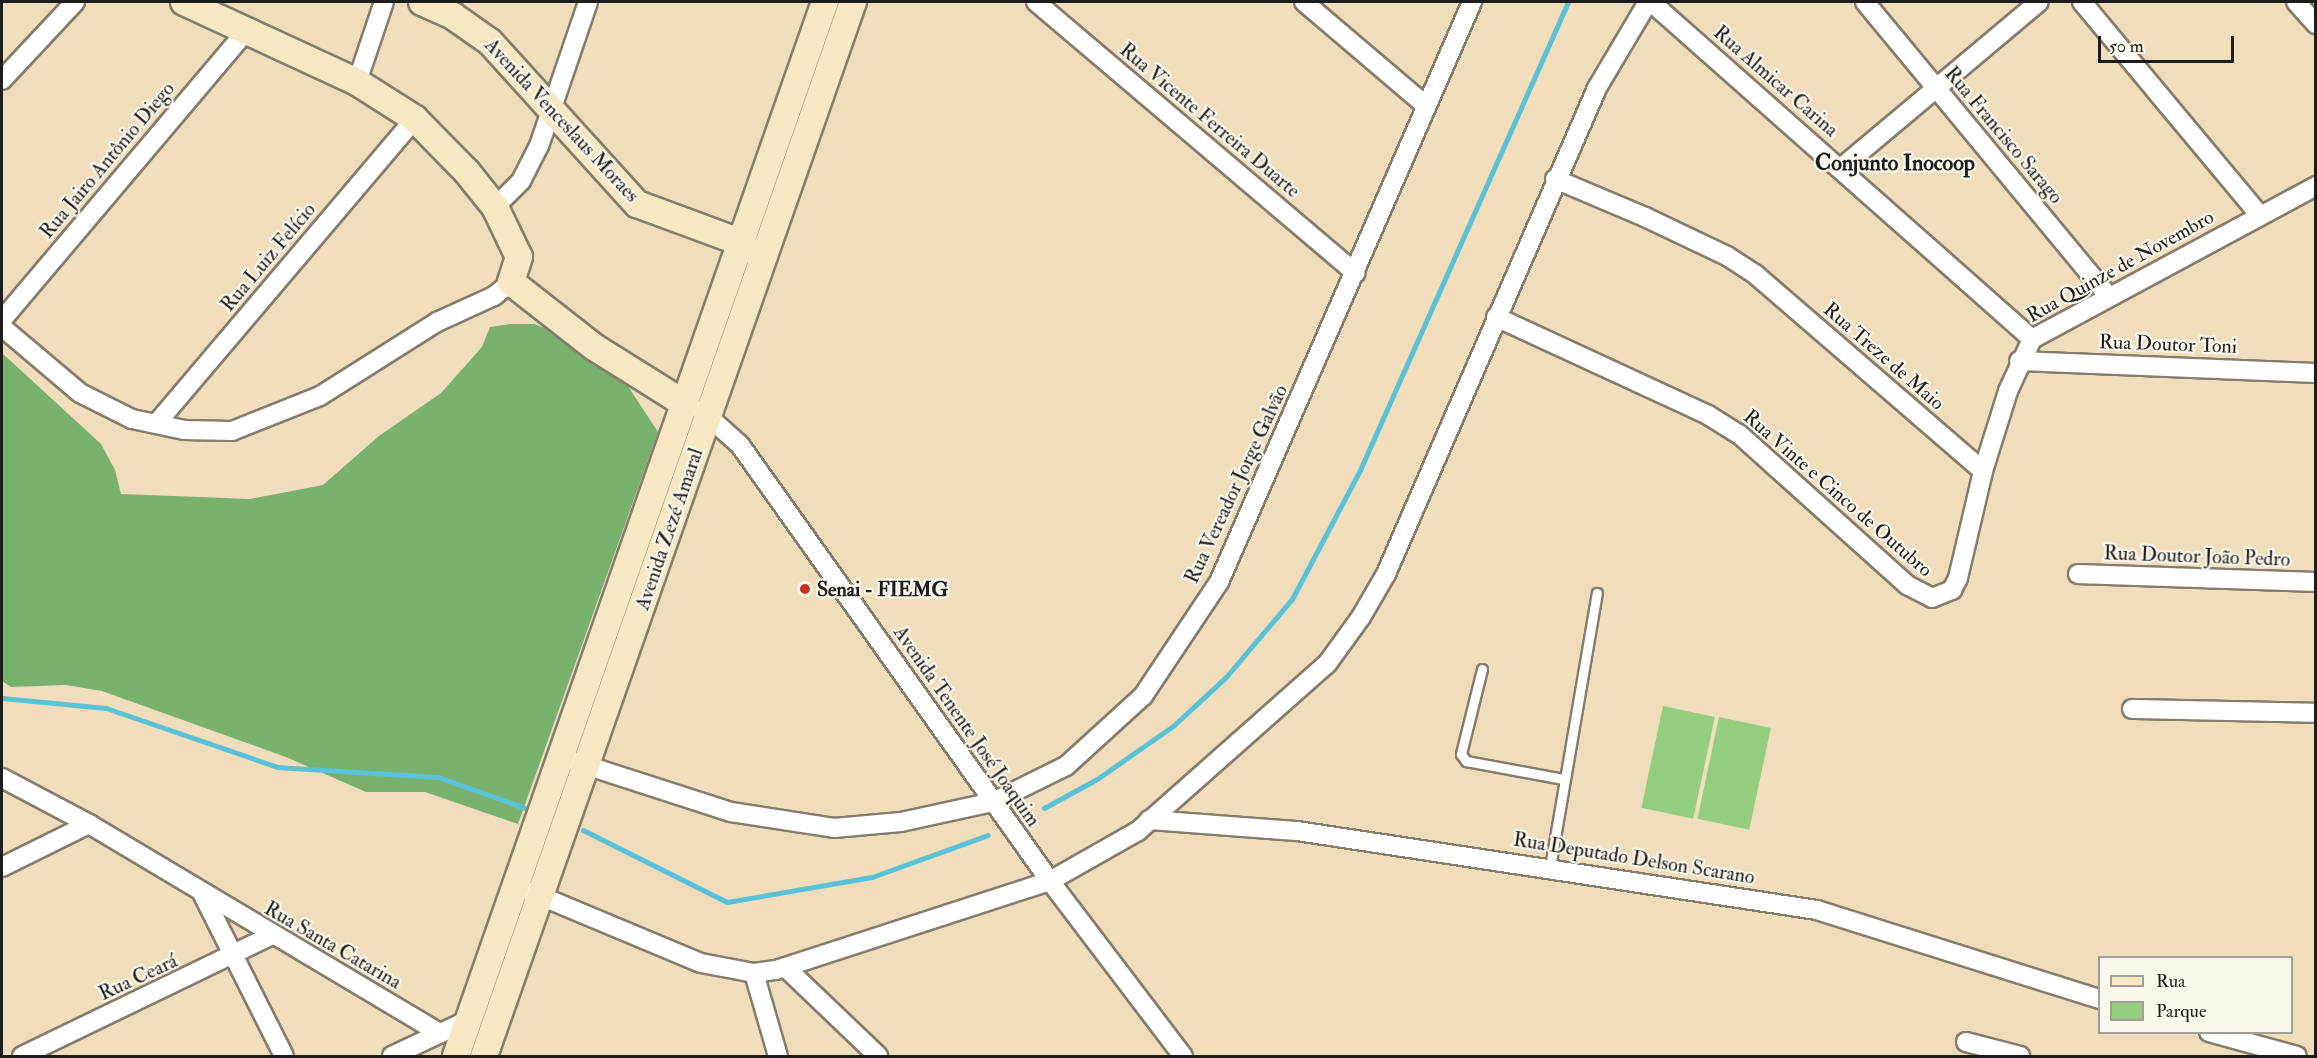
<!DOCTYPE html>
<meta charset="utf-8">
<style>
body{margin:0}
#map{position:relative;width:2317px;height:1058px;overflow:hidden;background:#efddbc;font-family:"IM FELL Double Pica",serif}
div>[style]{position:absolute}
.green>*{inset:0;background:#95cd80;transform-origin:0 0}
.forest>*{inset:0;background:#78b06e}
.stream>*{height:5px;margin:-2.5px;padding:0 2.5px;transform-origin:2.5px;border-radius:2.5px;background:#5ac1d7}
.roads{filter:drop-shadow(2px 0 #867c6c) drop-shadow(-2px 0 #867c6c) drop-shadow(0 2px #867c6c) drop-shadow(0 -2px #867c6c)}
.lane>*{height:9px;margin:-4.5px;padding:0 4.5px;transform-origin:4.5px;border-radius:4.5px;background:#fff}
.street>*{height:18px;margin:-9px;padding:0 9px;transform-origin:9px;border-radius:9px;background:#fff}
.secondary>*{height:26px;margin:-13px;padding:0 13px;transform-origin:13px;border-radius:13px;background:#f7e8c3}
.dots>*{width:16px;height:16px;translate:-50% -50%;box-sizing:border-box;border:3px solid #fbf7ec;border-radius:50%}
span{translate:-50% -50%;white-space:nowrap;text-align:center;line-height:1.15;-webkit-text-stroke:4.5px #fbf7ec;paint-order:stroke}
.street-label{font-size:20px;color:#1c1c1c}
.poi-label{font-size:20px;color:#1c1c1c;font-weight:700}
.left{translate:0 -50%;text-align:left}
.quarter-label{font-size:22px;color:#1c1c1c;font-weight:700}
.frame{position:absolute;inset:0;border:3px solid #1c1c1c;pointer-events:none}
.legend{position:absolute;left:2098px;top:956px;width:195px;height:78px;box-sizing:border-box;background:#fbf7ec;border:2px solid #a29f99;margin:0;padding:8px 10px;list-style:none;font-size:18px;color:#1c1c1c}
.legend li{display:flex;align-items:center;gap:12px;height:30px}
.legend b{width:30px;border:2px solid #a29f99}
.scale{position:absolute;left:2098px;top:36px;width:136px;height:27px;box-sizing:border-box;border:3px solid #1c1c1c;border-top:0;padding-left:8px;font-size:18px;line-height:21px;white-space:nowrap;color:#1c1c1c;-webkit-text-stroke:4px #fbf7ec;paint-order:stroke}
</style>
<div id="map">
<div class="green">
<i style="left:1663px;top:706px;width:53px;height:104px;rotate:12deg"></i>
<i style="left:1719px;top:717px;width:53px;height:104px;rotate:12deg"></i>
</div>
<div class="forest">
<i style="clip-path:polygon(510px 324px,534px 324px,569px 337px,614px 365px,658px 432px,518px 824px,425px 792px,366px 792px,286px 757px,102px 691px,66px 685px,11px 687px,2px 681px,2px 353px,101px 444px,115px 470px,121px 494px,250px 499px,323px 485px,379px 436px,441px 393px,482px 347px,490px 327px)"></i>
</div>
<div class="stream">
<i style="left:2px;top:698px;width:104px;rotate:5.5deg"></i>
<i style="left:106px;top:708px;width:181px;rotate:19deg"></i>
<i style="left:277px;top:767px;width:161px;rotate:3.6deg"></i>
<i style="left:438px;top:777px;width:92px;rotate:19.6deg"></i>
<i style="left:1044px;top:808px;width:60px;rotate:-28.7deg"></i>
<i style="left:1097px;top:779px;width:93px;rotate:-34.9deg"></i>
<i style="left:1173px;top:726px;width:72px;rotate:-42.8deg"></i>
<i style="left:1226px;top:677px;width:102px;rotate:-49.8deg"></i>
<i style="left:1292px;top:599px;width:146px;rotate:-62.2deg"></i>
<i style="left:1360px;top:470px;width:512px;rotate:-66.04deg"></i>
<i style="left:583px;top:830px;width:161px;rotate:26.6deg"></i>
<i style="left:727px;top:902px;width:147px;rotate:-9.8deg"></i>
<i style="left:872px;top:877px;width:123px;rotate:-19.9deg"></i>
</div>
<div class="roads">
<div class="lane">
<i style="left:1482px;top:669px;width:88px;rotate:103.9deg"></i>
<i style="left:1461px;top:754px;width:9px;rotate:54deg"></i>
<i style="left:1466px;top:761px;width:99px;rotate:10.5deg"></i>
<i style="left:1550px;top:867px;width:278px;rotate:-80.3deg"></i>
</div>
<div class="street">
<i style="left:1036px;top:2px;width:419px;rotate:40.3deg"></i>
<i style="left:1304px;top:2px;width:160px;rotate:40.4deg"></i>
<i style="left:1651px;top:2px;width:509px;rotate:41.49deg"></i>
<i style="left:1865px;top:2px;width:383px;rotate:50.4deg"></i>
<i style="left:2082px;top:2px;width:278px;rotate:50.2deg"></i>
<i style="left:2296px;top:2px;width:30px;rotate:48deg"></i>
<i style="left:2px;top:80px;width:107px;rotate:-46.9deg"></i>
<i style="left:357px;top:82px;width:84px;rotate:-71.4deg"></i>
<i style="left:1841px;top:168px;width:258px;rotate:-40deg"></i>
<i style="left:1555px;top:179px;width:98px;rotate:22.9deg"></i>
<i style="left:1645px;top:217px;width:91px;rotate:25.4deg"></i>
<i style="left:1727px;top:256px;width:35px;rotate:33deg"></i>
<i style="left:1756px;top:275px;width:300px;rotate:40.8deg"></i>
<i style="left:495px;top:207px;width:37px;rotate:-45deg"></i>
<i style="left:521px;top:181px;width:39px;rotate:-63deg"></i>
<i style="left:539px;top:146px;width:152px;rotate:-71.2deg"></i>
<i style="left:1496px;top:317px;width:234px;rotate:24.8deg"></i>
<i style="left:1708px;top:415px;width:36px;rotate:32deg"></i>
<i style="left:1739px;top:434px;width:226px;rotate:41.9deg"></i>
<i style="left:1907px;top:585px;width:28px;rotate:27deg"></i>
<i style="left:1932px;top:598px;width:22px;rotate:-22deg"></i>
<i style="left:1952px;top:590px;width:13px;rotate:-63deg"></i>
<i style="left:1958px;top:578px;width:110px;rotate:-76.8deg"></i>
<i style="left:1983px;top:471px;width:84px;rotate:-72.6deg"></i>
<i style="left:2008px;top:391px;width:57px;rotate:-65.2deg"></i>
<i style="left:2032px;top:339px;width:323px;rotate:-28.3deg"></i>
<i style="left:2px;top:320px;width:381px;rotate:-49.8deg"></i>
<i style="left:2px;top:327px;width:102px;rotate:40.2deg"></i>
<i style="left:80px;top:393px;width:58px;rotate:26.6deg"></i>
<i style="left:132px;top:419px;width:53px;rotate:11.9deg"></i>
<i style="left:184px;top:430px;width:48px;rotate:1.2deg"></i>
<i style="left:232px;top:431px;width:95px;rotate:-21.7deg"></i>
<i style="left:320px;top:396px;width:138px;rotate:-32.3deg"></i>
<i style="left:437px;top:322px;width:63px;rotate:-24.5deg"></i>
<i style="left:494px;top:296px;width:22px;rotate:-39deg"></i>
<i style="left:2019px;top:361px;width:297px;rotate:2.3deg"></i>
<i style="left:701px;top:410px;width:52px;rotate:41.9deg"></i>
<i style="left:740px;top:445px;width:535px;rotate:54.59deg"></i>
<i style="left:1050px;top:881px;width:220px;rotate:52.8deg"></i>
<i style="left:156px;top:424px;width:400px;rotate:-49.7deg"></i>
<i style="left:2078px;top:574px;width:238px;rotate:1.9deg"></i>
<i style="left:2132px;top:709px;width:184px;rotate:1.2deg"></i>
<i style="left:576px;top:762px;width:163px;rotate:17.9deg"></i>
<i style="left:731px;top:812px;width:104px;rotate:8.8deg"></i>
<i style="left:834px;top:828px;width:67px;rotate:-5.1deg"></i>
<i style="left:901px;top:822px;width:94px;rotate:-12.3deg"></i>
<i style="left:993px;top:802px;width:81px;rotate:-26.3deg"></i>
<i style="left:1066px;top:766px;width:104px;rotate:-42.3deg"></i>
<i style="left:1143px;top:696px;width:137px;rotate:-56.3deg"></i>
<i style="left:1219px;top:582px;width:633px;rotate:-66.43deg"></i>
<i style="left:2px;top:778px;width:98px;rotate:27.9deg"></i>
<i style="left:89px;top:824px;width:409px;rotate:30.8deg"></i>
<i style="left:1149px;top:820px;width:148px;rotate:4.3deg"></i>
<i style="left:1297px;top:831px;width:526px;rotate:8.64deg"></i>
<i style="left:1817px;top:910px;width:297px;rotate:17.5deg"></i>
<i style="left:2px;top:867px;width:97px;rotate:-26.3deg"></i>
<i style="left:531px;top:892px;width:184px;rotate:22.7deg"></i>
<i style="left:701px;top:963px;width:54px;rotate:10.7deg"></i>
<i style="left:754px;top:973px;width:22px;rotate:-8deg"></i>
<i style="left:776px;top:970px;width:288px;rotate:-18deg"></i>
<i style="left:1050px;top:881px;width:101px;rotate:-29.6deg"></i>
<i style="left:1138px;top:831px;width:252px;rotate:-41.5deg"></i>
<i style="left:1327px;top:664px;width:58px;rotate:-54.1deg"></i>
<i style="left:1361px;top:617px;width:50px;rotate:-59.8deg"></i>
<i style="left:1386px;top:574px;width:530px;rotate:-66.53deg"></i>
<i style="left:1597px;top:88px;width:100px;rotate:-59.3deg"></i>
<i style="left:203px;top:895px;width:180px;rotate:63.3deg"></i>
<i style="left:785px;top:967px;width:129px;rotate:43.7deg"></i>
<i style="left:754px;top:973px;width:86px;rotate:73.9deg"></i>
<i style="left:2209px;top:1032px;width:91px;rotate:15.3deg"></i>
<i style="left:1966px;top:1042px;width:56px;rotate:14.5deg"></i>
<i style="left:22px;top:1056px;width:278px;rotate:-25.8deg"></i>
<i style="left:392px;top:1056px;width:84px;rotate:-25.3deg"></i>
</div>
<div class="secondary">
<i style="left:184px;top:2px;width:191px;rotate:24.8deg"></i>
<i style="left:357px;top:82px;width:69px;rotate:32.5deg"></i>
<i style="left:415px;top:119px;width:74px;rotate:45.5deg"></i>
<i style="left:467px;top:172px;width:45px;rotate:51.3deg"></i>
<i style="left:495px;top:207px;width:55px;rotate:64.4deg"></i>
<i style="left:519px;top:257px;width:26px;rotate:108deg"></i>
<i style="left:511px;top:282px;width:105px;rotate:38.1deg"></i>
<i style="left:594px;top:347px;width:107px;rotate:32.1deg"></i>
<i style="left:422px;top:2px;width:34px;rotate:24deg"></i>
<i style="left:453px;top:16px;width:45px;rotate:35.1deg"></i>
<i style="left:490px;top:42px;width:219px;rotate:47.8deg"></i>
<i style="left:637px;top:204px;width:110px;rotate:20.3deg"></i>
<i style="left:740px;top:242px;width:16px;rotate:35deg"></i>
<i style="left:456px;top:1056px;width:1117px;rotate:-70.71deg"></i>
<i style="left:484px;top:1056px;width:1117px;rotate:-70.71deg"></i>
</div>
</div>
<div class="dots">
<i style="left:805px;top:589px;background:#c8321e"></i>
</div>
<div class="street-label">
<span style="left:1776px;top:81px;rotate:41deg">Rua Almicar Carina</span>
<span style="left:562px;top:120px;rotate:47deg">Avenida Venceslaus Moraes</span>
<span style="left:1210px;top:120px;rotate:40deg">Rua Vicente Ferreira Duarte</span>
<span style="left:2004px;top:135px;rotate:50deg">Rua Francisco Sarago</span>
<span style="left:107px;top:160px;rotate:-50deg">Rua Jairo Antônio Diego</span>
<span style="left:268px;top:257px;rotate:-50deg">Rua Luiz Felício</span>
<span style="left:2120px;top:266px;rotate:-29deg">Rua Quinze de Novembro</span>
<span style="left:2168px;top:344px;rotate:2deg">Rua Doutor Toni</span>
<span style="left:1884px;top:356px;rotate:41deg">Rua Treze de Maio</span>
<span style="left:1236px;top:484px;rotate:-65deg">Rua Vereador Jorge Galvão</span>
<span style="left:1838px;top:493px;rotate:41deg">Rua Vinte e Cinco de Outubro</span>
<span style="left:669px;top:529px;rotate:-71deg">Avenida Zezé Amaral</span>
<span style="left:2197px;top:556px;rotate:2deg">Rua Doutor João Pedro</span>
<span style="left:967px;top:726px;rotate:55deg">Avenida Tenente José Joaquim</span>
<span style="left:1634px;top:858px;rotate:9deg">Rua Deputado Delson Scarano</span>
<span style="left:333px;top:945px;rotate:30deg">Rua Santa Catarina</span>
<span style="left:138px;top:977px;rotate:-25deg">Rua Ceará</span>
</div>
<div class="poi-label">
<span class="left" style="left:817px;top:589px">Senai - FIEMG</span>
</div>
<div class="quarter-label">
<span style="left:1895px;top:164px">Conjunto Inocoop</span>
</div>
<div class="frame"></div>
<ul class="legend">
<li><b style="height:8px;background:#f7e8c3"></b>Rua</li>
<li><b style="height:16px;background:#95cd80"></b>Parque</li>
</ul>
<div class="scale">50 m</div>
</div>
